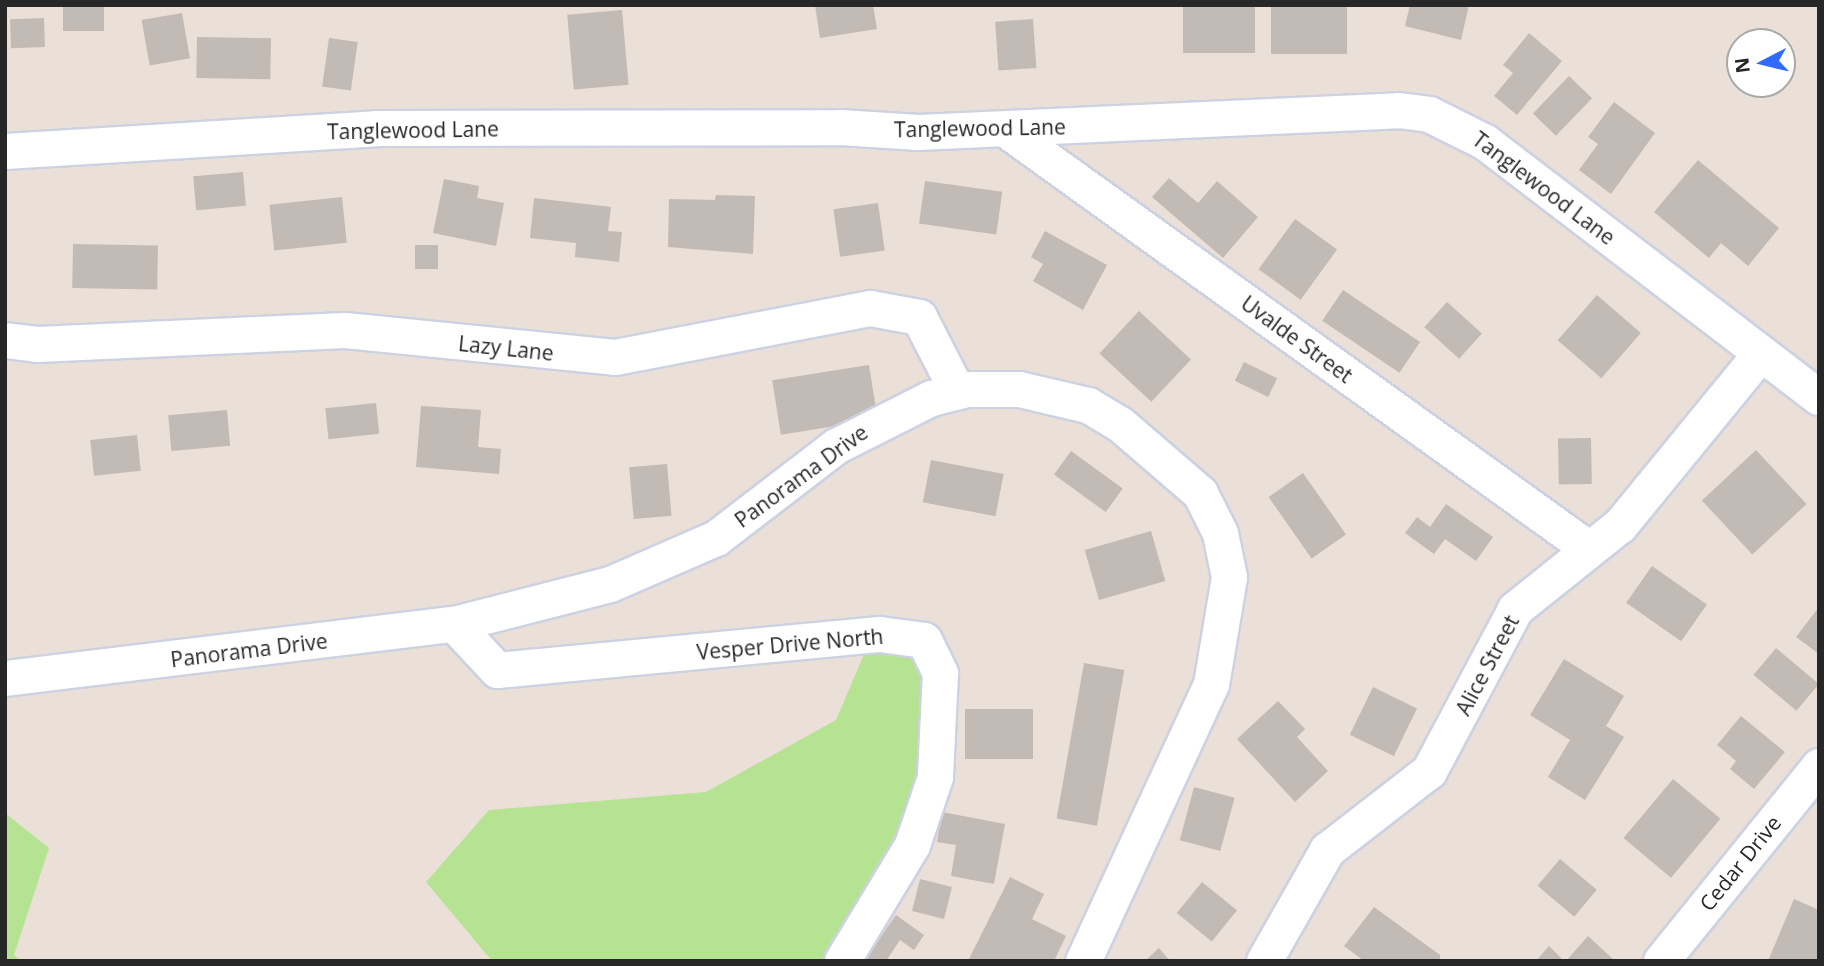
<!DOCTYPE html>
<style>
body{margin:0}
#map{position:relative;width:1824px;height:966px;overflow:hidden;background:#eae0d7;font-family:"Open Sans",sans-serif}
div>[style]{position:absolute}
.green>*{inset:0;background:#b5e391}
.building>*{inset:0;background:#c2bab4;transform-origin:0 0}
.roads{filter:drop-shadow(2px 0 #ccd2e1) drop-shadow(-2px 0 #ccd2e1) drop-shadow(0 2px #ccd2e1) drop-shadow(0 -2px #ccd2e1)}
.minor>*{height:35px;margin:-17.5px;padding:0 17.5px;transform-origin:17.5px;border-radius:17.5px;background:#fff}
span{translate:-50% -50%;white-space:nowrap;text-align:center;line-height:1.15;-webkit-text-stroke:6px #fff;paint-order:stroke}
.street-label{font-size:21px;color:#272727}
.frame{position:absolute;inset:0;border:7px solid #272727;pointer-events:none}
.north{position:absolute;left:1726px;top:28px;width:70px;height:70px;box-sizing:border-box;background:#fff;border:2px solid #a9a9a9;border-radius:50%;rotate:263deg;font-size:19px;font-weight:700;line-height:28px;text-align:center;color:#272727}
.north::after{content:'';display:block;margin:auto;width:24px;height:32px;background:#316afd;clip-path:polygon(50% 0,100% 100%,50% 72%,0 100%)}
</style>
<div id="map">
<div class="green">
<i style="clip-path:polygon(915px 649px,932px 690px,922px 796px,831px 961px,492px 961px,426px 882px,489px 810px,706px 792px,836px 720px,865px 652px)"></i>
<i style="clip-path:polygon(5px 813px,49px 848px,14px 955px,21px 961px,5px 961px)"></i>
</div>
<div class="building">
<i style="left:63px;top:5px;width:41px;height:26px"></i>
<i style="clip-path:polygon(815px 5px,873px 5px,877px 29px,820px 38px)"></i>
<i style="left:1183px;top:5px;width:72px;height:48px"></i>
<i style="left:1271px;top:5px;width:76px;height:49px"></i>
<i style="clip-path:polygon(1410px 5px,1469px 5px,1461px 40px,1405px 26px)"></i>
<i style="left:622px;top:10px;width:75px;height:55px;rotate:85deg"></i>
<i style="left:182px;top:13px;width:46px;height:41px;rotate:80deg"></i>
<i style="left:44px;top:18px;width:29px;height:34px;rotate:88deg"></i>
<i style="left:1033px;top:19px;width:49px;height:38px;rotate:86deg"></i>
<i style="clip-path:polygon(1529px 33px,1562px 61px,1517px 115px,1494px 96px,1513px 73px,1503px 65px)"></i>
<i style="left:197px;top:37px;width:74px;height:41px;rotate:1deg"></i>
<i style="left:329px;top:38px;width:29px;height:49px;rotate:8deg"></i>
<i style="left:1569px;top:76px;width:32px;height:52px;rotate:44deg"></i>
<i style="clip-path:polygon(1614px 102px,1655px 133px,1611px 194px,1579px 170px,1598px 144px,1588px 137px)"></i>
<i style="clip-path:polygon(1698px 160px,1779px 228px,1748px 266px,1721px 243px,1709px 258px,1654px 212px)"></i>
<i style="left:243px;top:172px;width:34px;height:50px;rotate:85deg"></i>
<i style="clip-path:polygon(1169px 178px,1198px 203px,1217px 181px,1258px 217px,1223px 258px,1152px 197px)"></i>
<i style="clip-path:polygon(444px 179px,479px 186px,477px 198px,504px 203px,496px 246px,433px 233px)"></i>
<i style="left:925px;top:181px;width:78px;height:43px;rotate:8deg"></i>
<i style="clip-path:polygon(716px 195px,755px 196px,753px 254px,668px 247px,669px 199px,715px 200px)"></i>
<i style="left:342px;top:197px;width:46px;height:73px;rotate:84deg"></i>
<i style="clip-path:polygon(534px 198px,611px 207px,608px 231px,622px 232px,619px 262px,575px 257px,576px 243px,530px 238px)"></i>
<i style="left:878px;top:203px;width:48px;height:45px;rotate:82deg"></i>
<i style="left:1295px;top:219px;width:52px;height:62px;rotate:36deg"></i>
<i style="clip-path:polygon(1045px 231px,1107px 265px,1083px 310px,1033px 281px,1043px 264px,1031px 257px)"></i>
<i style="left:73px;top:244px;width:85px;height:44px;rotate:1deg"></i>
<i style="left:415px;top:245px;width:23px;height:24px"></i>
<i style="left:1343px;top:290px;width:93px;height:37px;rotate:34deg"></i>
<i style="left:1597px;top:295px;width:58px;height:60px;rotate:41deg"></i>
<i style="left:1447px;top:302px;width:47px;height:34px;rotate:42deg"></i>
<i style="left:1139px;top:311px;width:71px;height:58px;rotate:43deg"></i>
<i style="left:1244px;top:362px;width:37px;height:21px;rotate:26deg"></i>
<i style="left:869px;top:365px;width:55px;height:98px;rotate:81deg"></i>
<i style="left:376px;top:403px;width:31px;height:51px;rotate:84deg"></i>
<i style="clip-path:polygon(421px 406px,481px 410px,478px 447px,501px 449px,499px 474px,416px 467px)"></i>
<i style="left:227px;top:410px;width:36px;height:59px;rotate:85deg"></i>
<i style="left:137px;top:435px;width:36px;height:47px;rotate:84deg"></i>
<i style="left:1591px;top:438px;width:46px;height:33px;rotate:89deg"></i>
<i style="left:1756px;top:450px;width:74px;height:74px;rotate:47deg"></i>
<i style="left:1071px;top:451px;width:64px;height:29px;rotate:36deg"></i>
<i style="left:931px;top:460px;width:74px;height:43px;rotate:11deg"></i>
<i style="left:667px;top:464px;width:52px;height:38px;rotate:85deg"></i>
<i style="left:1303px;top:473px;width:75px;height:42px;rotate:55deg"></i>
<i style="clip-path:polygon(1446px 504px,1493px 537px,1476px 561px,1445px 539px,1434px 554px,1405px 533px,1417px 517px,1430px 527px)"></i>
<i style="left:1151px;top:531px;width:52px;height:69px;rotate:74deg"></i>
<i style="left:1652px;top:566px;width:67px;height:45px;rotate:35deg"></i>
<i style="clip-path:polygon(1819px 607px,1819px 654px,1796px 637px)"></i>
<i style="left:1776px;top:648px;width:56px;height:35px;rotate:40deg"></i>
<i style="clip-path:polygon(1564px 659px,1624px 696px,1606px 726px,1624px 737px,1585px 800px,1548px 777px,1570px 740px,1530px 715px)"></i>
<i style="left:1084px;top:663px;width:41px;height:158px;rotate:10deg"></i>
<i style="left:1373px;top:687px;width:49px;height:53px;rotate:26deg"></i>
<i style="clip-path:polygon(1278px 701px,1305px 729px,1297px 737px,1328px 771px,1295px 802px,1237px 739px)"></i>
<i style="left:1033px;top:709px;width:50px;height:68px;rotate:90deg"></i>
<i style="clip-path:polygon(1741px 716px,1785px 752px,1754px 789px,1730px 769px,1736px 761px,1717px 745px)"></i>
<i style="left:1673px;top:779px;width:62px;height:77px;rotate:40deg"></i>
<i style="left:1194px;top:787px;width:42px;height:55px;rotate:15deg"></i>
<i style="clip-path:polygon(942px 812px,1005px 824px,994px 884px,951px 876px,956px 845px,937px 842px)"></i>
<i style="left:1560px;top:859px;width:48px;height:35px;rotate:40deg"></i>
<i style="clip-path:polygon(1010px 877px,1044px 894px,1032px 919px,1066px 936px,1054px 961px,968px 961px)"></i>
<i style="left:920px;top:879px;width:33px;height:33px;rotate:14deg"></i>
<i style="left:1202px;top:882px;width:45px;height:40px;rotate:39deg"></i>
<i style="clip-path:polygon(1794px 899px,1819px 910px,1819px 961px,1768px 961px)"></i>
<i style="clip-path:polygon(1374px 907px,1440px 955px,1440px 961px,1364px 961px,1344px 946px)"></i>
<i style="clip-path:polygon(896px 915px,924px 935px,914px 950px,900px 940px,886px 961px,864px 961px)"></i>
<i style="clip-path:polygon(1588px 936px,1615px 961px,1566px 961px)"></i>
<i style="clip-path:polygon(1549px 946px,1564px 961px,1536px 961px)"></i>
<i style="clip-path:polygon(1159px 948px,1170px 961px,1145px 961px)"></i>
</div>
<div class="roads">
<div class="minor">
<i style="left:1005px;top:129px;width:719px;rotate:35.72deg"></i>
<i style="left:5px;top:151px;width:372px;rotate:-3.5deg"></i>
<i style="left:376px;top:128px;width:464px;rotate:-0.1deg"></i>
<i style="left:840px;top:127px;width:78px;rotate:3.7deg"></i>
<i style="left:918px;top:132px;width:481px;rotate:-2.6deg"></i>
<i style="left:1398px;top:110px;width:31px;rotate:7deg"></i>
<i style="left:1429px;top:114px;width:63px;rotate:26.6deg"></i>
<i style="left:1485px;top:142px;width:420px;rotate:37.4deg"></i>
<i style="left:5px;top:340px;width:32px;rotate:7deg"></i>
<i style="left:37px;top:344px;width:308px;rotate:-2.6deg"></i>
<i style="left:345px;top:330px;width:271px;rotate:5.7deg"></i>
<i style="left:615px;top:357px;width:260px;rotate:-10.9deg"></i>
<i style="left:870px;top:308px;width:50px;rotate:10.4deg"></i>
<i style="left:919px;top:317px;width:83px;rotate:62.8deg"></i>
<i style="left:454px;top:624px;width:63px;rotate:46.9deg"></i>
<i style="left:497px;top:670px;width:384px;rotate:-5.4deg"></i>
<i style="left:879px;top:634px;width:45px;rotate:7.6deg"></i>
<i style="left:924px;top:640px;width:37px;rotate:64deg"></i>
<i style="left:940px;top:673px;width:104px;rotate:92.8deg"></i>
<i style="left:935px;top:777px;width:72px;rotate:108.7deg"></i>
<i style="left:912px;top:845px;width:135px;rotate:121.1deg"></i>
<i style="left:5px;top:678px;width:452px;rotate:-6.9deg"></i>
<i style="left:454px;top:624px;width:161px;rotate:-14.4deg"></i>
<i style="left:610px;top:584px;width:116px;rotate:-23.5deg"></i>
<i style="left:716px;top:538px;width:151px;rotate:-37.5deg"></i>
<i style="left:836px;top:446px;width:106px;rotate:-26.8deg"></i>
<i style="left:931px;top:398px;width:36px;rotate:-14deg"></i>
<i style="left:966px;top:389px;width:53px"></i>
<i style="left:1019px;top:389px;width:71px;rotate:13.1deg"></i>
<i style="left:1088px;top:405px;width:37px;rotate:31deg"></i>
<i style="left:1120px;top:424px;width:106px;rotate:40.8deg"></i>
<i style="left:1200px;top:493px;width:45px;rotate:63.4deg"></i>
<i style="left:1220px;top:533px;width:45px;rotate:78.4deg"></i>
<i style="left:1229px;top:577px;width:109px;rotate:99.5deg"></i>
<i style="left:1211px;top:684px;width:305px;rotate:114.8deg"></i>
<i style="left:1264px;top:961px;width:128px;rotate:-60.4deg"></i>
<i style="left:1327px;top:850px;width:129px;rotate:-37.8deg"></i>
<i style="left:1429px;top:771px;width:183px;rotate:-62deg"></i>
<i style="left:1515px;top:609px;width:134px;rotate:-38.7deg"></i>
<i style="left:1620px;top:525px;width:222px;rotate:-50.7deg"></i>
<i style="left:1661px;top:961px;width:251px;rotate:-51deg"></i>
</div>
</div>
<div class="street-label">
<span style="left:980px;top:128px;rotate:-1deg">Tanglewood Lane</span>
<span style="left:413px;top:130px;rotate:-1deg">Tanglewood Lane</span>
<span style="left:1544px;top:188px;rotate:37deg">Tanglewood Lane</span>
<span style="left:1297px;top:339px;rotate:36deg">Uvalde Street</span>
<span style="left:506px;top:348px;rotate:6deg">Lazy Lane</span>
<span style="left:801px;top:476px;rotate:-36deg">Panorama Drive</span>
<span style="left:790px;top:644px;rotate:-5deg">Vesper Drive North</span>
<span style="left:249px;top:650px;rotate:-7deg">Panorama Drive</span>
<span style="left:1487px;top:665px;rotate:-62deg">Alice Street</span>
<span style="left:1740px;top:863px;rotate:-51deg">Cedar Drive</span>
</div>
<div class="frame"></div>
<div class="north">N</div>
</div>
